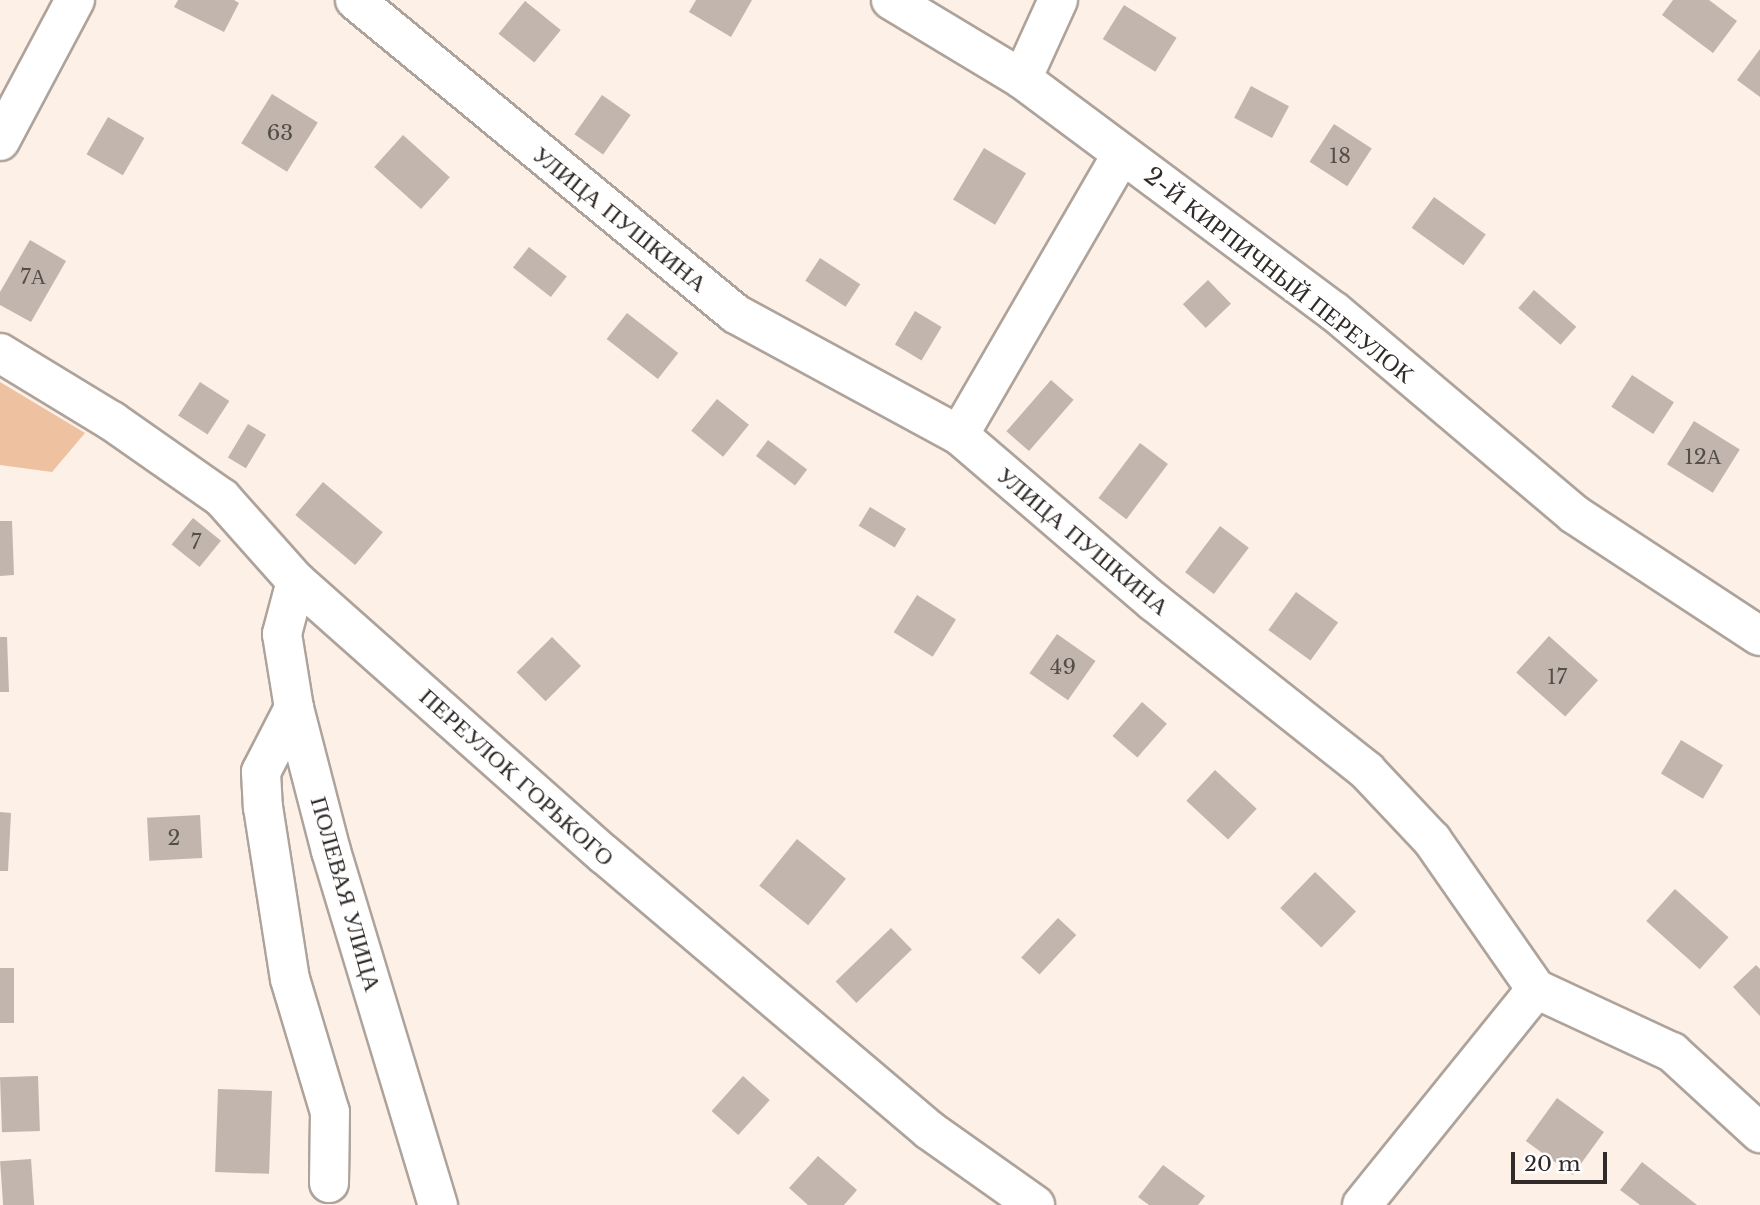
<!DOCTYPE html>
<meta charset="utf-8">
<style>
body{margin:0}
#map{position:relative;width:1760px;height:1205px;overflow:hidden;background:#fcf0e7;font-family:"Libre Baskerville",serif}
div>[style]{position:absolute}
.green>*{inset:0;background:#eec1a1}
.building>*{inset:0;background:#c1b5ad;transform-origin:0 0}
.roads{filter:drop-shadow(2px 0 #aea39b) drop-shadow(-2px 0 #aea39b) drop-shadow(0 2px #aea39b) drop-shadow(0 -2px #aea39b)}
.minor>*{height:38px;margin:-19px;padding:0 19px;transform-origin:19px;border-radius:19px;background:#fff}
span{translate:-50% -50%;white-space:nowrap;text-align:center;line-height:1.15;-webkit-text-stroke:7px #fff;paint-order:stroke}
.number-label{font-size:21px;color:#544e49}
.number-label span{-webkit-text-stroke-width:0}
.street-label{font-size:24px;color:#302b28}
.scale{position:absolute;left:1511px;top:1152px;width:96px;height:32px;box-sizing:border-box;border:4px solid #302b28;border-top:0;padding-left:9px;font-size:21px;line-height:24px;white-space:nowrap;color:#302b28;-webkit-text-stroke:5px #fff;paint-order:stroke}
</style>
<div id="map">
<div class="green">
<i style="clip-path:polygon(0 382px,85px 433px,52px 472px,0 465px)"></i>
</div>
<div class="building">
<i style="clip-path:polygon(178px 0,234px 0,239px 3px,224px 32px,174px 7px)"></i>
<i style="clip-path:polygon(696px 0,752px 0,731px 37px,689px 12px)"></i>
<i style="clip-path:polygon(1673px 0,1709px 0,1737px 21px,1713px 53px,1662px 15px)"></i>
<i style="left:525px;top:1px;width:46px;height:42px;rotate:39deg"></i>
<i style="left:1124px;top:5px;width:62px;height:40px;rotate:32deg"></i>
<i style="clip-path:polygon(1760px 49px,1760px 97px,1737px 80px)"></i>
<i style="left:1251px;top:86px;width:43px;height:36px;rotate:28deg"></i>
<i style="left:272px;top:94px;width:54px;height:58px;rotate:32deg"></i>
<i style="left:602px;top:95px;width:35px;height:48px;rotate:35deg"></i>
<i style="left:108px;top:117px;width:42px;height:43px;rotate:30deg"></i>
<i style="left:1334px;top:124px;width:45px;height:45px;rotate:33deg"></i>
<i style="left:403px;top:135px;width:63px;height:43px;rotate:42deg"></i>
<i style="left:984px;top:148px;width:49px;height:60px;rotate:31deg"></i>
<i style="left:1434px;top:197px;width:64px;height:38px;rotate:36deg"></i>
<i style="clip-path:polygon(30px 240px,66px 261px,31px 322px,0 305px,0 292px)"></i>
<i style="left:529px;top:247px;width:48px;height:26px;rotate:38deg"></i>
<i style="left:820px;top:258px;width:48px;height:27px;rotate:33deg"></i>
<i style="left:1208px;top:280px;width:33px;height:35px;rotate:46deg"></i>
<i style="left:1534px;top:290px;width:56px;height:24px;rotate:41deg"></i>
<i style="left:915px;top:311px;width:31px;height:39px;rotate:31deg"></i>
<i style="left:627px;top:313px;width:65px;height:33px;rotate:38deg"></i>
<i style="left:1632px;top:375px;width:50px;height:38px;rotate:33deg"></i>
<i style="left:1051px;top:380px;width:30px;height:68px;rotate:41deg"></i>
<i style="left:200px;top:382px;width:35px;height:40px;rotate:33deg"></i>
<i style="left:717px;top:399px;width:41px;height:41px;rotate:39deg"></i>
<i style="left:1694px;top:421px;width:54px;height:51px;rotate:32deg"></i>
<i style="left:248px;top:424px;width:21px;height:39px;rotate:31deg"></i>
<i style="left:768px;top:440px;width:49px;height:20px;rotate:37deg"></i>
<i style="left:1140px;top:443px;width:35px;height:69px;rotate:37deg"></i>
<i style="left:323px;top:482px;width:78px;height:43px;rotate:40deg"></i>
<i style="left:870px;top:507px;width:42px;height:22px;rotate:31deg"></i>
<i style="left:193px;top:518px;width:36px;height:34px;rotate:39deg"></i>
<i style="clip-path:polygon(0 521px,12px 521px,14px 575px,0 576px)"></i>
<i style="left:1220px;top:526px;width:36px;height:58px;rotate:37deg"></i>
<i style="left:1296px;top:592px;width:52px;height:47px;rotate:36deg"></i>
<i style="left:917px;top:595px;width:46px;height:44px;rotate:32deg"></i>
<i style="left:1057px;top:634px;width:47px;height:48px;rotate:35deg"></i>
<i style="left:1549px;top:636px;width:66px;height:49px;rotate:42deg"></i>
<i style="clip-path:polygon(0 637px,7px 637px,9px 692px,0 692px)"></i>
<i style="left:552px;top:637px;width:41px;height:50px;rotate:45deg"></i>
<i style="left:1142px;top:702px;width:33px;height:45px;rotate:41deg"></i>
<i style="left:1681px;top:740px;width:49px;height:39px;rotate:31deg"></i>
<i style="left:1215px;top:770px;width:57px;height:42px;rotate:43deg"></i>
<i style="clip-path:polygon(0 812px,11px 813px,8px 871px,0 871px)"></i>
<i style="left:200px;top:815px;width:43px;height:53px;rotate:87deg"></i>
<i style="left:797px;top:839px;width:63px;height:60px;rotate:39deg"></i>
<i style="left:1315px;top:872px;width:57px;height:50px;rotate:44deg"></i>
<i style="left:1675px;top:889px;width:72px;height:43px;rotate:42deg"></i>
<i style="left:1058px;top:918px;width:25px;height:54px;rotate:43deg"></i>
<i style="left:891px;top:928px;width:30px;height:77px;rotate:46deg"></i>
<i style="clip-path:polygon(1756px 965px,1760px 969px,1760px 1016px,1733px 987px)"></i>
<i style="left:0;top:968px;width:14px;height:55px"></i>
<i style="left:38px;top:1076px;width:55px;height:38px;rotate:88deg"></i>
<i style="left:743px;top:1076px;width:36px;height:47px;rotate:42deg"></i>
<i style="left:218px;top:1089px;width:54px;height:83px;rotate:2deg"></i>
<i style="left:1557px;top:1098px;width:58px;height:53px;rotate:36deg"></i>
<i style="clip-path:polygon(818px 1156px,857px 1190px,844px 1205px,808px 1205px,789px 1188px)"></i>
<i style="left:31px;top:1159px;width:46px;height:31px;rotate:86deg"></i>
<i style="clip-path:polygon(1642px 1162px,1697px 1205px,1640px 1205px,1620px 1190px)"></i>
<i style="clip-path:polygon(1163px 1165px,1205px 1196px,1198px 1205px,1149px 1205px,1138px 1197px)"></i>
</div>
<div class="roads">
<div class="minor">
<i style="left:355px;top:0;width:494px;rotate:39.5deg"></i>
<i style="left:736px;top:314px;width:254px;rotate:28.5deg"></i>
<i style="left:959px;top:435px;width:257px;rotate:40.6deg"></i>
<i style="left:1154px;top:602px;width:272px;rotate:38.4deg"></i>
<i style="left:1367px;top:771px;width:95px;rotate:46.7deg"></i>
<i style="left:1432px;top:840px;width:182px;rotate:55.1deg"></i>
<i style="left:1536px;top:989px;width:150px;rotate:24.9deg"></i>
<i style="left:1672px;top:1052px;width:120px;rotate:42.6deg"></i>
<i style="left:891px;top:0;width:153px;rotate:31.1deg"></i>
<i style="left:1022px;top:79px;width:390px;rotate:36.7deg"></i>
<i style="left:1335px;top:312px;width:313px;rotate:40.2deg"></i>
<i style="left:1574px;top:514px;width:222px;rotate:33.3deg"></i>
<i style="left:1022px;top:79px;width:87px;rotate:-65.5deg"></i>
<i style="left:0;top:141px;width:160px;rotate:-62deg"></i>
<i style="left:0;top:353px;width:131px;rotate:31.3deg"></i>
<i style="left:112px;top:421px;width:134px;rotate:35deg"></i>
<i style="left:222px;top:498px;width:111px;rotate:48.3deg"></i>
<i style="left:296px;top:581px;width:413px;rotate:41.6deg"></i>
<i style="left:605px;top:855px;width:425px;rotate:40.3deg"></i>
<i style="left:929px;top:1130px;width:130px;rotate:35.3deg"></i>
<i style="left:959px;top:435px;width:323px;rotate:-59.9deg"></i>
<i style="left:296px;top:581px;width:55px;rotate:104.8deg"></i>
<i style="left:282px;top:634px;width:75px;rotate:80.8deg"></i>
<i style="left:294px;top:708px;width:148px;rotate:75.5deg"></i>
<i style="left:331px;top:851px;width:370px;rotate:73.2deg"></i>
<i style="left:294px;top:708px;width:72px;rotate:117.3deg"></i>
<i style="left:261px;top:772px;width:35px;rotate:87deg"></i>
<i style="left:263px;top:807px;width:174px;rotate:81.1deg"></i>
<i style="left:290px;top:979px;width:139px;rotate:73.3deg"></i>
<i style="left:330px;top:1112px;width:71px;rotate:90.8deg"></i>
<i style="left:1362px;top:1205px;width:277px;rotate:-51.1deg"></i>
</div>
</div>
<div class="number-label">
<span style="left:280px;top:133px">63</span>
<span style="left:1340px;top:156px">18</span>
<span style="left:33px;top:277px">7А</span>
<span style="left:1703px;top:457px">12А</span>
<span style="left:196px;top:542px">7</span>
<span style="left:1063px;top:667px">49</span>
<span style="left:1557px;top:677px">17</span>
<span style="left:174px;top:838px">2</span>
</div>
<div class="street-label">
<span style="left:620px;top:219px;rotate:39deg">УЛИЦА ПУШКИНА</span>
<span style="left:1279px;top:275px;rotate:38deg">2-Й КИРПИЧНЫЙ ПЕРЕУЛОК</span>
<span style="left:1083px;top:541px;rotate:40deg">УЛИЦА ПУШКИНА</span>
<span style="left:517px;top:777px;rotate:42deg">ПЕРЕУЛОК ГОРЬКОГО</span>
<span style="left:346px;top:894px;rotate:74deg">ПОЛЕВАЯ УЛИЦА</span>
</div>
<div class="scale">20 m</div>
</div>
